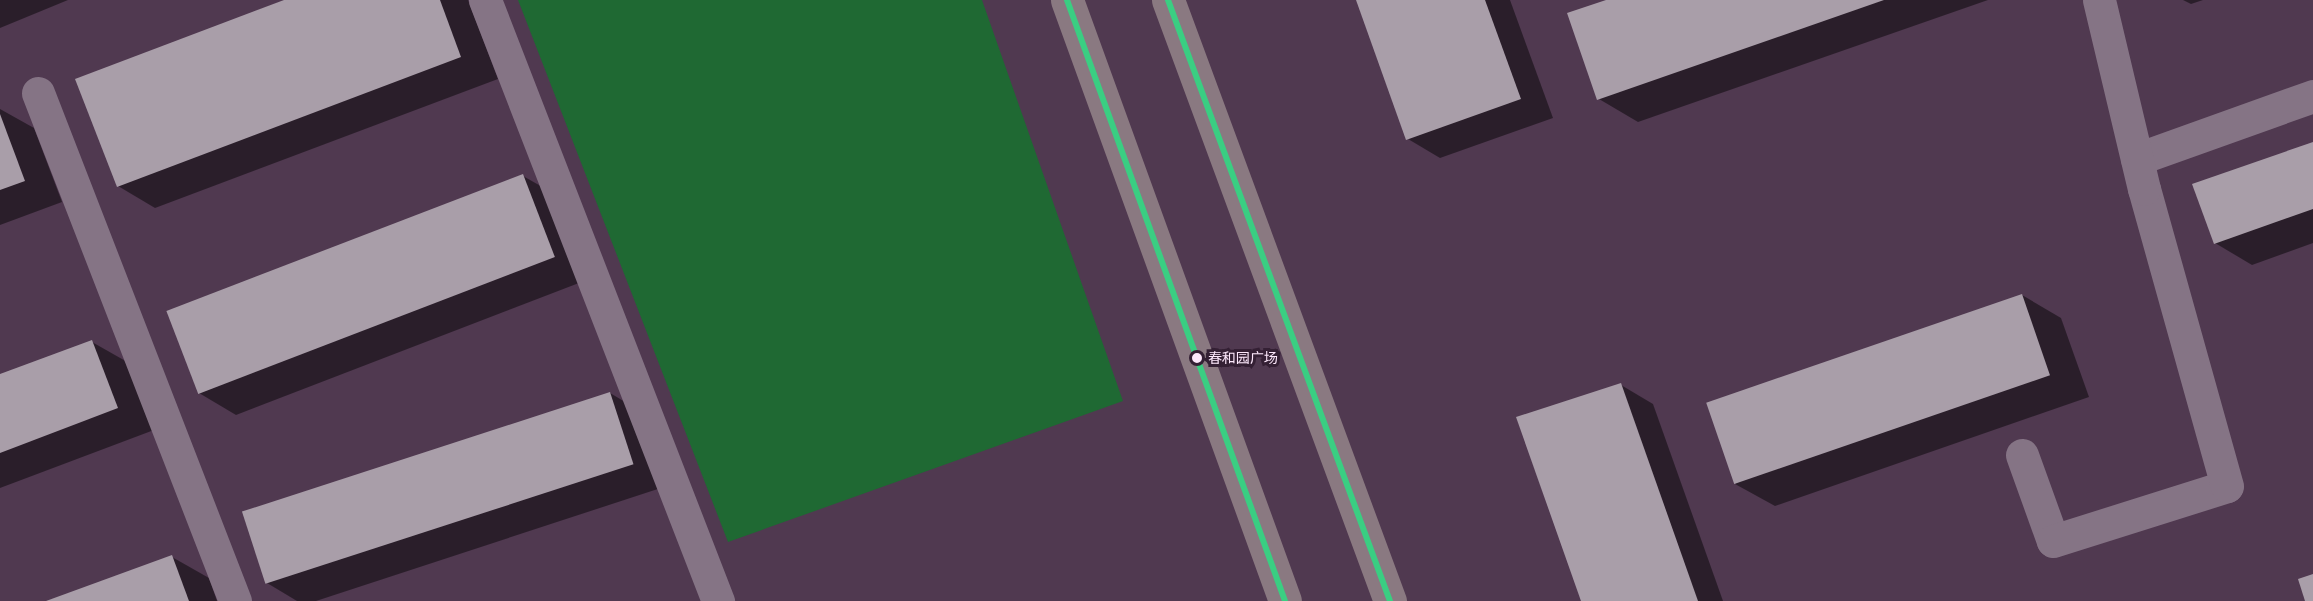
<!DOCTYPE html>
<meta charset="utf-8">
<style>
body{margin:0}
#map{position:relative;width:2313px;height:601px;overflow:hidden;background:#503950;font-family:"PT Sans Narrow","Noto Sans SC",sans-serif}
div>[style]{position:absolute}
.green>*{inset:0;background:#1f6933}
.shadow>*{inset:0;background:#0007}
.building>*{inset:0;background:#a99ea9;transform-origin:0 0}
.minor>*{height:33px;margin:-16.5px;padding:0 16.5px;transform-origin:16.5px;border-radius:16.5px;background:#857485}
.major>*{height:33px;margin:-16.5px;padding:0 16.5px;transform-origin:16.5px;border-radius:16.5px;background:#8a7981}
.bus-1>*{height:6px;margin:-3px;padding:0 3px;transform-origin:3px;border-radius:3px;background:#3ace82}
.dots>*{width:16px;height:16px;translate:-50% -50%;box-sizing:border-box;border:3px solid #342034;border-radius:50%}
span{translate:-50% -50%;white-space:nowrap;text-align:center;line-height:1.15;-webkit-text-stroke:6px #342034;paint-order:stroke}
.bus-label{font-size:14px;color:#fde8fc}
.left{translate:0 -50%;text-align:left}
</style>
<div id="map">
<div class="green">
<i style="clip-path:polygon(518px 0,982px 0,1123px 401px,728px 542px)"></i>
</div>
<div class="shadow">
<i style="clip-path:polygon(0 0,68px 0,0 28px)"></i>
<i style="clip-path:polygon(288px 0,468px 0,498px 79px,155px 208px,118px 186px)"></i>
<i style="clip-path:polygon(1358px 0,1510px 0,1553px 118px,1440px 158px,1408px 139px)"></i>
<i style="clip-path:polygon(1610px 0,1988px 0,1638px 122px,1599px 99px)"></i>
<i style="clip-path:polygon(2183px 0,2203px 0,2191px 4px)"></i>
<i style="clip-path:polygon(0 109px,34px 128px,62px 202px,0 225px)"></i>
<i style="clip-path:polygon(2313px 143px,2313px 243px,2252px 265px,2215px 243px)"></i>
<i style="clip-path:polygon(523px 176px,560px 197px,592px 278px,236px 415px,199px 393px)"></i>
<i style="clip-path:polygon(2022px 295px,2061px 318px,2089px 397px,1775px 506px,1735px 484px)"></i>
<i style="clip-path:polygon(92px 342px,129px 363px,154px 430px,0 488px,0 376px)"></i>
<i style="clip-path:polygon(1621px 385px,1653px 404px,1723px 601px,1582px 601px)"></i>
<i style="clip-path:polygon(610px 393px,647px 415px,670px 485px,316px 601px,297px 601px,267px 583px)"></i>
<i style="clip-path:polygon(172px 557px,209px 578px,217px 601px,50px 601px)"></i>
</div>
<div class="building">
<i style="clip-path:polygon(284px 0,440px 0,461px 57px,117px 187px,75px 79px)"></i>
<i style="clip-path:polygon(1356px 0,1485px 0,1521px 99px,1406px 140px)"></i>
<i style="clip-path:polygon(1606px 0,1884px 0,1597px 100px,1567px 13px)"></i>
<i style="clip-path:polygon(0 114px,25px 181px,0 190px)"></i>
<i style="clip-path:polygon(2313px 142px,2313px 209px,2214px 244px,2192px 184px)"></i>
<i style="left:523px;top:174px;width:89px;height:382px;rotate:69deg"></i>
<i style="left:2022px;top:294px;width:86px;height:334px;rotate:71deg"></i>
<i style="clip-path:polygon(92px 340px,118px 408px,0 453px,0 374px)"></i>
<i style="clip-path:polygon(1621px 383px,1698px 601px,1581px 601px,1516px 417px)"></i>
<i style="left:610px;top:392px;width:76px;height:387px;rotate:72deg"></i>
<i style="clip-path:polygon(172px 555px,189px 601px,46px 601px)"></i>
<i style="clip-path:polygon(2313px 574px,2313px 601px,2305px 601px,2298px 579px)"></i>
</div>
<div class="minor">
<i style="left:485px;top:0;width:645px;rotate:68.81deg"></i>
<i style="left:38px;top:93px;width:545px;rotate:68.8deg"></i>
<i style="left:2137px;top:159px;width:187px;rotate:-19.7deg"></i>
<i style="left:2022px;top:455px;width:91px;rotate:70.2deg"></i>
<i style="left:2053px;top:541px;width:182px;rotate:-17.5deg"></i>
<i style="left:2227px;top:486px;width:308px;rotate:-105.6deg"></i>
<i style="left:2144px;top:189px;width:194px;rotate:-103.4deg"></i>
</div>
<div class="major">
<i style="left:1067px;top:0;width:639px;rotate:70.06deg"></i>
<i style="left:1168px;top:0;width:641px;rotate:69.73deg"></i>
</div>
<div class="bus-1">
<i style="left:1067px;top:0;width:639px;rotate:70.06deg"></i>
<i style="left:1168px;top:0;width:641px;rotate:69.73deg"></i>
</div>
<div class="dots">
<i style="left:1197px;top:358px;background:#fde8fc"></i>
</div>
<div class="bus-label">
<span class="left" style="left:1208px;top:358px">春和园广场</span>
</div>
</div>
